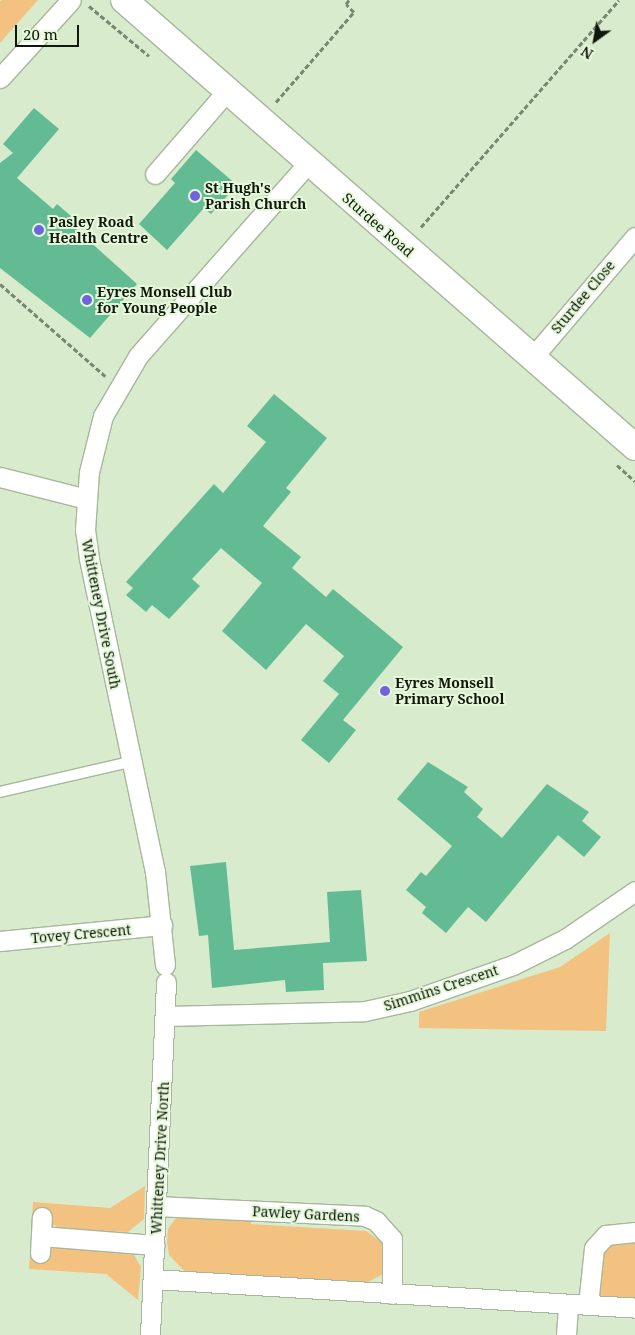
<!DOCTYPE html>
<style>
body{margin:0}
#map{position:relative;width:635px;height:1335px;overflow:hidden;background:#d8ebcd;font-family:"Noto Serif",serif}
div>[style]{position:absolute}
.green>*{inset:0;background:#f3c281}
.building>*{inset:0;background:#63bb94}
.path>*{height:3px;margin-top:-1.5px;transform-origin:0;background:repeating-linear-gradient(90deg,#798671 0 5px,transparent 0 7.5px)}
.roads{filter:drop-shadow(1px 0 #a6b79b) drop-shadow(-1px 0 #a6b79b) drop-shadow(0 1px #a6b79b) drop-shadow(0 -1px #a6b79b)}
.lane>*{height:10px;margin:-5px;padding:0 5px;transform-origin:5px;border-radius:5px;background:#fff}
.street>*{height:19px;margin:-9.5px;padding:0 9.5px;transform-origin:9.5px;border-radius:9.5px;background:#fff}
.secondary>*{height:26px;margin:-13px;padding:0 13px;transform-origin:13px;border-radius:13px;background:#fff}
.dots>*{width:14px;height:14px;translate:-50% -50%;box-sizing:border-box;border:2px solid #e6f8da;border-radius:50%}
span{translate:-50% -50%;white-space:nowrap;text-align:center;line-height:1.15;-webkit-text-stroke:4px #e6f8da;paint-order:stroke}
.poi-label{font-size:14px;color:#10170c;font-weight:700}
.left{translate:0 -50%;text-align:left}
.street-label{font-size:14px;color:#10170c}
.north{position:absolute;left:570px;top:15px;width:50px;height:50px;-webkit-text-stroke:4px #e6f8da;paint-order:stroke;rotate:212deg;font-size:14px;font-weight:700;line-height:20px;text-align:center;color:#10170c}
.north::after{content:'';display:block;margin:auto;width:18px;height:22px;background:#10170c;clip-path:polygon(50% 0,100% 100%,50% 72%,0 100%)}
.scale{position:absolute;left:15px;top:25px;width:64px;height:22px;box-sizing:border-box;border:2px solid #10170c;border-top:0;padding-left:6px;font-size:15px;line-height:18px;white-space:nowrap;color:#10170c;-webkit-text-stroke:4px #e6f8da;paint-order:stroke}
</style>
<div id="map">
<div class="green">
<i style="clip-path:polygon(2px 0,38px 0,0 43px,0 2px)"></i>
<i style="clip-path:polygon(610px 933px,606px 1031px,419px 1028px,419px 1012px,560px 967px)"></i>
<i style="clip-path:polygon(145px 1186px,144px 1219px,128px 1232px,61px 1230px,51px 1223px,51px 1217px,32px 1216px,33px 1202px,110px 1208px)"></i>
<i style="clip-path:polygon(190px 1214px,251px 1218px,251px 1224px,366px 1231px,388px 1247px,383px 1274px,363px 1285px,187px 1274px,169px 1255px,167px 1242px,168px 1229px,176px 1218px)"></i>
<i style="clip-path:polygon(635px 1232px,635px 1308px,588px 1305px,594px 1248px)"></i>
<i style="clip-path:polygon(61px 1244px,134px 1255px,141px 1267px,138px 1300px,106px 1274px,29px 1269px,30px 1255px,49px 1256px,49px 1250px)"></i>
</div>
<div class="building">
<i style="clip-path:polygon(34px 108px,59px 129px,17px 178px,53px 209px,57px 204px,71px 216px,67px 221px,137px 284px,90px 338px,0 268px,0 163px,13px 153px,3px 144px)"></i>
<i style="clip-path:polygon(196px 150px,237px 185px,211px 214px,204px 208px,167px 250px,139px 224px,175px 183px,171px 179px)"></i>
<i style="clip-path:polygon(274px 394px,327px 438px,286px 488px,291px 492px,263px 526px,301px 557px,292px 568px,326px 597px,333px 589px,403px 647px,343px 720px,356px 730px,329px 763px,301px 740px,339px 694px,323px 681px,344px 656px,306px 624px,266px 670px,222px 631px,262px 583px,221px 548px,192px 579px,200px 586px,169px 619px,152px 605px,146px 612px,126px 595px,133px 588px,126px 582px,214px 484px,223px 493px,266px 442px,247px 426px)"></i>
<i style="clip-path:polygon(428px 762px,468px 787px,464px 792px,483px 809px,477px 817px,502px 838px,547px 784px,589px 812px,582px 821px,601px 837px,584px 857px,558px 835px,486px 922px,468px 907px,446px 933px,422px 913px,426px 907px,406px 890px,421px 872px,426px 876px,452px 846px,397px 799px)"></i>
<i style="clip-path:polygon(226px 862px,234px 950px,330px 942px,327px 892px,361px 890px,367px 961px,323px 963px,324px 990px,286px 992px,285px 980px,212px 988px,208px 935px,199px 936px,190px 866px)"></i>
</div>
<div class="path">
<i style="left:89px;top:6px;width:78px;rotate:39.8deg"></i>
<i style="left:276px;top:102px;width:119px;rotate:-49.1deg"></i>
<i style="left:354px;top:12px;width:11px;rotate:-135deg"></i>
<i style="left:346px;top:4px;width:5px;rotate:-53deg"></i>
<i style="left:421px;top:227px;width:301px;rotate:-48.9deg"></i>
<i style="left:0;top:284px;width:140px;rotate:41.2deg"></i>
<i style="left:617px;top:465px;width:24px;rotate:42deg"></i>
</div>
<div class="roads">
<div class="lane">
<i style="left:0;top:792px;width:133px;rotate:-13deg"></i>
</div>
<div class="street">
<i style="left:0;top:78px;width:105px;rotate:-47.7deg"></i>
<i style="left:155px;top:174px;width:110px;rotate:-49.1deg"></i>
<i style="left:532px;top:358px;width:159px;rotate:-49.6deg"></i>
<i style="left:0;top:477px;width:89px;rotate:14.3deg"></i>
<i style="left:0;top:941px;width:163px;rotate:-5.6deg"></i>
<i style="left:165px;top:965px;width:94px;rotate:-96.1deg"></i>
<i style="left:155px;top:872px;width:321px;rotate:-101.9deg"></i>
<i style="left:89px;top:558px;width:28px;rotate:-98deg"></i>
<i style="left:85px;top:530px;width:58px;rotate:-86.1deg"></i>
<i style="left:89px;top:472px;width:58px;rotate:-76deg"></i>
<i style="left:103px;top:416px;width:69px;rotate:-59.7deg"></i>
<i style="left:138px;top:356px;width:257px;rotate:-48.6deg"></i>
<i style="left:166px;top:1016px;width:199px;rotate:-1.4deg"></i>
<i style="left:365px;top:1011px;width:46px;rotate:-12.5deg"></i>
<i style="left:410px;top:1001px;width:109px;rotate:-19.3deg"></i>
<i style="left:513px;top:965px;width:58px;rotate:-26.6deg"></i>
<i style="left:565px;top:939px;width:85px;rotate:-34.4deg"></i>
<i style="left:156px;top:1206px;width:209px;rotate:2.7deg"></i>
<i style="left:365px;top:1216px;width:12px;rotate:24deg"></i>
<i style="left:376px;top:1221px;width:24px;rotate:48deg"></i>
<i style="left:392px;top:1239px;width:55px;rotate:90deg"></i>
<i style="left:41px;top:1236px;width:114px;rotate:4.5deg"></i>
<i style="left:40px;top:1253px;width:36px;rotate:-87deg"></i>
<i style="left:153px;top:1279px;width:483px;rotate:3.4deg"></i>
<i style="left:588px;top:1305px;width:57px;rotate:-84deg"></i>
<i style="left:594px;top:1248px;width:18px;rotate:-47deg"></i>
<i style="left:606px;top:1235px;width:29px;rotate:-6deg"></i>
<i style="left:150px;top:1335px;width:353px;rotate:-87.4deg"></i>
<i style="left:566px;top:1335px;width:31px;rotate:-86deg"></i>
</div>
<div class="secondary">
<i style="left:124px;top:0;width:679px;rotate:41.18deg"></i>
</div>
</div>
<div class="dots">
<i style="left:195px;top:196px;background:#6d64de"></i>
<i style="left:39px;top:230px;background:#6d64de"></i>
<i style="left:87px;top:300px;background:#6d64de"></i>
<i style="left:385px;top:691px;background:#6d64de"></i>
</div>
<div class="poi-label">
<span class="left" style="left:205px;top:196px">St Hugh's<br>Parish Church</span>
<span class="left" style="left:49px;top:230px">Pasley Road<br>Health Centre</span>
<span class="left" style="left:97px;top:300px">Eyres Monsell Club<br>for Young People</span>
<span class="left" style="left:395px;top:691px">Eyres Monsell<br>Primary School</span>
</div>
<div class="street-label">
<span style="left:378px;top:225px;rotate:41deg">Sturdee Road</span>
<span style="left:583px;top:297px;rotate:-50deg">Sturdee Close</span>
<span style="left:101px;top:614px;rotate:79deg">Whitteney Drive South</span>
<span style="left:81px;top:934px;rotate:-5deg">Tovey Crescent</span>
<span style="left:441px;top:988px;rotate:-18deg">Simmins Crescent</span>
<span style="left:160px;top:1158px;rotate:-87deg">Whitteney Drive North</span>
<span style="left:306px;top:1214px;rotate:3deg">Pawley Gardens</span>
</div>
<div class="north">N</div>
<div class="scale">20 m</div>
</div>
